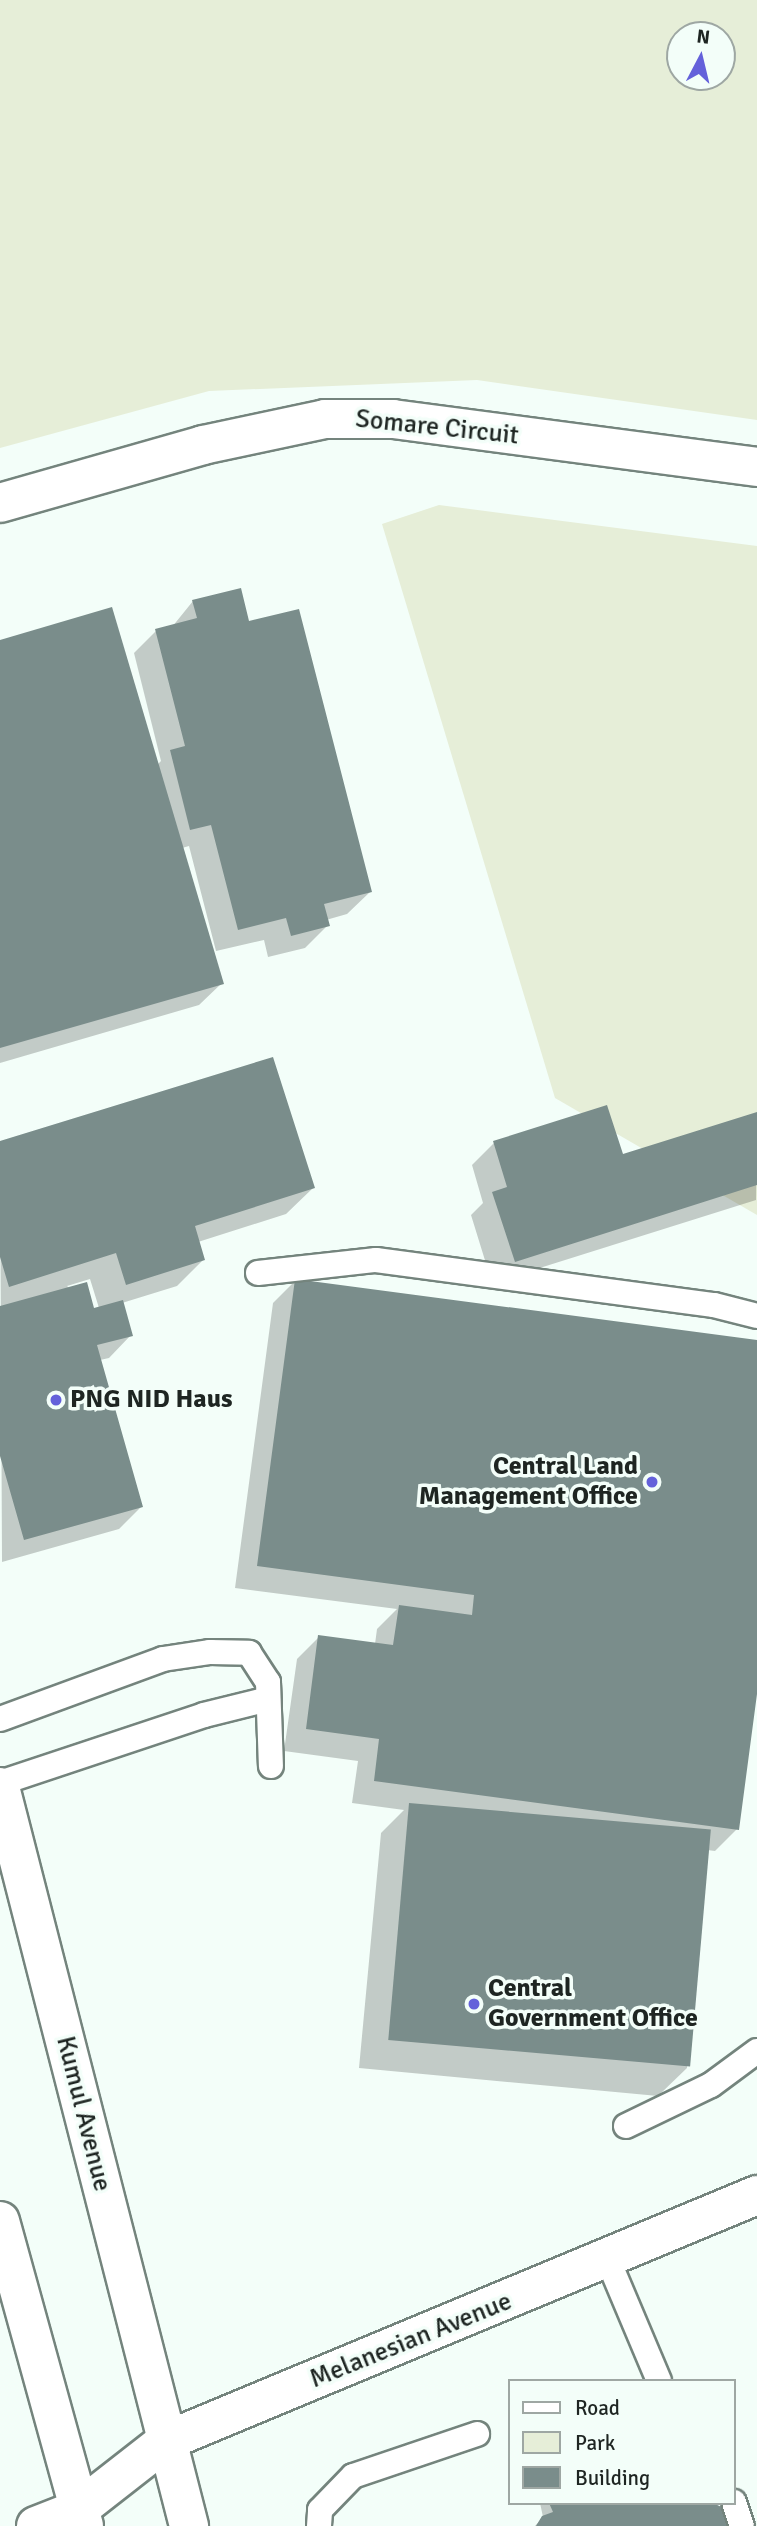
<!DOCTYPE html>
<style>
body{margin:0}
#map{position:relative;width:757px;height:2526px;overflow:hidden;background:#f3fef9;font-family:Signika,sans-serif}
div>[style]{position:absolute}
.green>*{inset:0;background:#e6eed8}
.shadow>*{inset:0;background:#0003}
.building>*{inset:0;background:#7a8d8b;transform-origin:0 0}
.roads{filter:drop-shadow(2px 0 #74847d) drop-shadow(-2px 0 #74847d) drop-shadow(0 2px #74847d) drop-shadow(0 -2px #74847d)}
.lane>*{height:24px;margin:-12px;padding:0 12px;transform-origin:12px;border-radius:12px;background:#fff}
.street>*{height:38px;margin:-19px;padding:0 19px;transform-origin:19px;border-radius:19px;background:#fff}
.secondary>*{height:38px;margin:-19px;padding:0 19px;transform-origin:19px;border-radius:19px;background:#fff}
.dots>*{width:19px;height:19px;translate:-50% -50%;box-sizing:border-box;border:4px solid #f3fef9;border-radius:50%}
span{translate:-50% -50%;white-space:nowrap;text-align:center;line-height:1.15;-webkit-text-stroke:7px #f3fef9;paint-order:stroke}
.street-label{font-size:26px;color:#1e2522}
.poi-label{font-size:26px;color:#1e2522;font-weight:700}
.left{translate:0 -50%;text-align:left}
.right{translate:-100% -50%;text-align:right}
.legend{position:absolute;left:508px;top:2379px;width:228px;height:126px;box-sizing:border-box;background:#f3fef9;border:2px solid #9ea7a3;margin:0;padding:9px 12px;list-style:none;font-size:21px;color:#1e2522}
.legend li{display:flex;align-items:center;gap:14px;height:35px}
.legend b{width:35px;border:2px solid #9ea7a3}
.north{position:absolute;left:666px;top:21px;width:70px;height:70px;box-sizing:border-box;background:#f3fef9;border:2px solid #9ea7a3;border-radius:50%;rotate:7deg;font-size:19px;font-weight:700;line-height:28px;text-align:center;color:#1e2522}
.north::after{content:'';display:block;margin:auto;width:24px;height:32px;background:#6461da;clip-path:polygon(50% 0,100% 100%,50% 72%,0 100%)}
</style>
<div id="map">
<div class="green">
<i style="clip-path:polygon(evenodd,0 0,757px 0,757px 420px,477px 380px,209px 391px,0 448px,0 0,680px 35px,722px 35px,722px 77px,680px 77px,680px 35px)"></i>
<i style="clip-path:polygon(439px 505px,757px 546px,757px 1215px,555px 1098px,382px 524px)"></i>
</div>
<div class="shadow">
<i style="clip-path:polygon(193px 601px,248px 623px,370px 892px,347px 914px,326px 920px,328px 925px,305px 948px,268px 957px,264px 940px,216px 951px,189px 846px,182px 848px,222px 983px,199px 1005px,0 1063px,0 642px,157px 765px,161px 761px,134px 653px,156px 631px,172px 627px)"></i>
<i style="clip-path:polygon(757px 1113px,756px 1200px,492px 1283px,471px 1215px,483px 1203px,472px 1165px,494px 1143px,622px 1156px)"></i>
<i style="clip-path:polygon(evenodd,0 1143px,313px 1188px,286px 1214px,198px 1242px,203px 1260px,177px 1286px,122px 1303px,131px 1335px,109px 1358px,100px 1360px,141px 1507px,119px 1529px,2px 1562px,0 1143px,90px 1279px,99px 1308px,93px 1310px,67px 1286px,90px 1279px)"></i>
<i style="clip-path:polygon(295px 1281px,757px 1342px,757px 1680px,737px 1829px,715px 1851px,707px 1850px,687px 2068px,658px 2096px,359px 2068px,381px 1833px,404px 1810px,352px 1803px,358px 1761px,284px 1751px,297px 1659px,319px 1637px,375px 1644px,377px 1629px,397px 1609px,235px 1588px,273px 1303px)"></i>
<i style="clip-path:polygon(540px 2503px,709px 2503px,733px 2526px,535px 2526px,543px 2517px)"></i>
</div>
<div class="building">
<i style="clip-path:polygon(241px 588px,249px 621px,299px 609px,372px 892px,324px 904px,330px 926px,291px 936px,286px 918px,238px 930px,211px 825px,190px 830px,170px 750px,185px 746px,155px 629px,197px 618px,192px 600px)"></i>
<i style="clip-path:polygon(112px 607px,224px 984px,0 1048px,0 640px)"></i>
<i style="clip-path:polygon(273px 1057px,315px 1188px,195px 1226px,205px 1260px,126px 1285px,116px 1253px,9px 1287px,0 1257px,0 1141px)"></i>
<i style="clip-path:polygon(607px 1105px,623px 1154px,757px 1112px,757px 1185px,515px 1262px,492px 1192px,507px 1187px,493px 1141px)"></i>
<i style="clip-path:polygon(295px 1279px,757px 1340px,757px 1694px,739px 1830px,374px 1781px,379px 1739px,306px 1729px,318px 1635px,393px 1645px,399px 1605px,472px 1615px,474px 1595px,257px 1566px)"></i>
<i style="clip-path:polygon(87px 1282px,94px 1308px,123px 1300px,133px 1336px,97px 1345px,143px 1507px,24px 1540px,0 1456px,0 1306px)"></i>
<i style="left:409px;top:1803px;width:303px;height:238px;rotate:5deg"></i>
<i style="clip-path:polygon(549px 2503px,713px 2503px,730px 2511px,735px 2526px,536px 2526px,542px 2516px,553px 2512px)"></i>
</div>
<div class="roads">
<div class="lane">
<i style="left:258px;top:1273px;width:119px;rotate:-6.3deg"></i>
<i style="left:376px;top:1260px;width:341px;rotate:7.6deg"></i>
<i style="left:714px;top:1305px;width:44px;rotate:14.3deg"></i>
<i style="left:0;top:1719px;width:174px;rotate:-20.2deg"></i>
<i style="left:163px;top:1659px;width:48px;rotate:-8.5deg"></i>
<i style="left:210px;top:1652px;width:39px;rotate:1deg"></i>
<i style="left:249px;top:1653px;width:35px;rotate:57deg"></i>
<i style="left:268px;top:1682px;width:84px;rotate:88deg"></i>
<i style="left:0;top:1783px;width:215px;rotate:-18.4deg"></i>
<i style="left:204px;top:1715px;width:66px;rotate:-14deg"></i>
<i style="left:626px;top:2126px;width:94px;rotate:-25.8deg"></i>
<i style="left:711px;top:2085px;width:57px;rotate:-36.5deg"></i>
<i style="left:608px;top:2260px;width:131px;rotate:67.1deg"></i>
<i style="left:734px;top:2502px;width:25px;rotate:72deg"></i>
<i style="left:319px;top:2526px;width:16px;rotate:-86deg"></i>
<i style="left:320px;top:2510px;width:47px;rotate:-45.9deg"></i>
<i style="left:353px;top:2476px;width:131px;rotate:-18.7deg"></i>
</div>
<div class="street">
<i style="left:36px;top:2526px;width:46px;rotate:-21.6deg"></i>
<i style="left:79px;top:2509px;width:110px;rotate:-38deg"></i>
<i style="left:166px;top:2441px;width:640px;rotate:-22.6deg"></i>
</div>
<div class="secondary">
<i style="left:0;top:503px;width:211px;rotate:-15.9deg"></i>
<i style="left:203px;top:445px;width:125px;rotate:-12deg"></i>
<i style="left:325px;top:419px;width:68px"></i>
<i style="left:393px;top:419px;width:367px;rotate:7.5deg"></i>
<i style="left:0;top:1787px;width:763px;rotate:75.65deg"></i>
<i style="left:0;top:2221px;width:316px;rotate:74.6deg"></i>
</div>
</div>
<div class="dots">
<i style="left:56px;top:1400px;background:#6461da"></i>
<i style="left:652px;top:1482px;background:#6461da"></i>
<i style="left:474px;top:2004px;background:#6461da"></i>
</div>
<div class="street-label">
<span style="left:437px;top:428px;rotate:6deg">Somare Circuit</span>
<span style="left:83px;top:2114px;rotate:76deg">Kumul Avenue</span>
<span style="left:411px;top:2341px;rotate:-22deg">Melanesian Avenue</span>
</div>
<div class="poi-label">
<span class="left" style="left:70px;top:1400px">PNG NID Haus</span>
<span class="right" style="left:638px;top:1482px">Central Land<br>Management Office</span>
<span class="left" style="left:488px;top:2004px">Central<br>Government Office</span>
</div>
<ul class="legend">
<li><b style="height:9px;background:#fff"></b>Road</li>
<li><b style="height:19px;background:#e6eed8"></b>Park</li>
<li><b style="height:19px;background:#7a8d8b"></b>Building</li>
</ul>
<div class="north">N</div>
</div>
